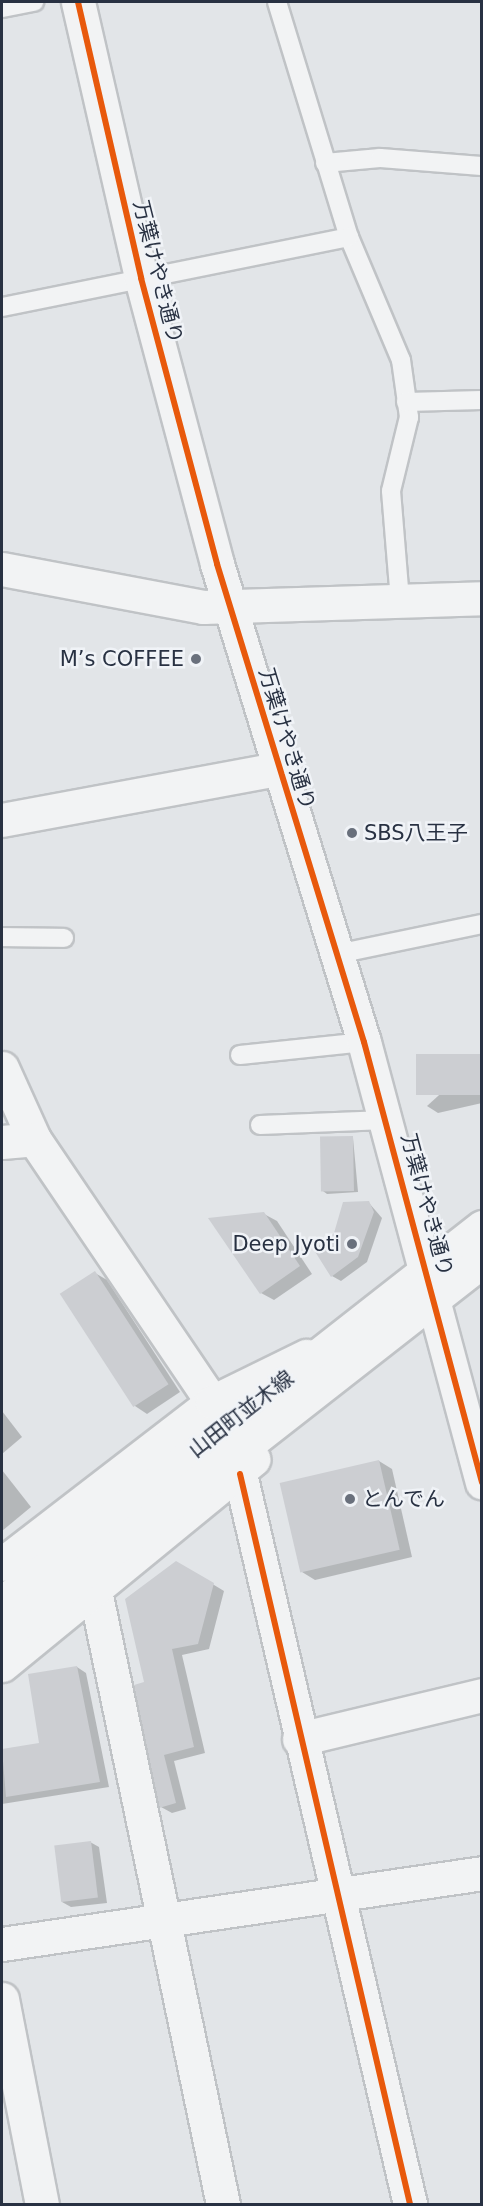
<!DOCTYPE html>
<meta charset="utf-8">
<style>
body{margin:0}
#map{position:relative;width:483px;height:2206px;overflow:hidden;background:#e2e5e8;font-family:"DejaVu Sans","Noto Sans JP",sans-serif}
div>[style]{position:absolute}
.shadow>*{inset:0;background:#0003}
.building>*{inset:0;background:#ccced2;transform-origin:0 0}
.roads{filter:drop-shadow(2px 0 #c0c3c6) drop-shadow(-2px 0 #c0c3c6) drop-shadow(0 2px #c0c3c6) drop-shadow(0 -2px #c0c3c6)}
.service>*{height:18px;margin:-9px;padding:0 9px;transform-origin:9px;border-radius:9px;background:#f2f3f4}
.minor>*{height:33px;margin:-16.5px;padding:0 16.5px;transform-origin:16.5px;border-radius:16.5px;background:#f2f3f4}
.tertiary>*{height:33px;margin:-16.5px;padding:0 16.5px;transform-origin:16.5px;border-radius:16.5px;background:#f2f3f4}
.cycleway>*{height:6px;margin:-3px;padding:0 3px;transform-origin:3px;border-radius:3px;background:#e8590c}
.dots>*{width:16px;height:16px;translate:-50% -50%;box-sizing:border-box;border:3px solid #f0f3f7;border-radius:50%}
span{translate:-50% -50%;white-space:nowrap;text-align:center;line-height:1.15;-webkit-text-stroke:5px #f0f3f7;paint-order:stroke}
.street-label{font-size:21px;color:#283142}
.poi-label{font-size:21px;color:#283142}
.right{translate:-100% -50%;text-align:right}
.left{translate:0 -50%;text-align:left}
.frame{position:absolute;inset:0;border:3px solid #283142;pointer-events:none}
</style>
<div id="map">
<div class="shadow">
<i style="clip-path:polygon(482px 1056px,482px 1103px,438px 1113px,427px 1106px)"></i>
<i style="clip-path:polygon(353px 1138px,358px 1192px,327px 1194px,323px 1191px)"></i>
<i style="clip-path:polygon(369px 1203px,382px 1218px,367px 1262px,341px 1281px,332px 1276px,335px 1234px)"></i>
<i style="clip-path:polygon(264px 1214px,277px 1221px,312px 1274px,274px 1300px,261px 1293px)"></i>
<i style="clip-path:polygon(95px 1273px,107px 1280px,180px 1392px,147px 1414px,135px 1406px)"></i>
<i style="clip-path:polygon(2px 1411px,22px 1437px,2px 1454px)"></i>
<i style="clip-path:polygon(379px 1461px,392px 1469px,412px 1557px,315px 1580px,302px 1572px)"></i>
<i style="clip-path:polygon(2px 1470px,31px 1507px,2px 1531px)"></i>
<i style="clip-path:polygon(176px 1562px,224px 1591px,209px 1649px,182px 1655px,205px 1753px,174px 1761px,186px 1809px,172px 1813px,161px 1807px,146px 1683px)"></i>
<i style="clip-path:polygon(77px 1667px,86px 1673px,109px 1787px,2px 1804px,2px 1751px,40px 1745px)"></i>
<i style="clip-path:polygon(90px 1842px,99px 1847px,107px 1903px,71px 1907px,62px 1902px)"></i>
</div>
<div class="building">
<i style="left:482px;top:1054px;width:41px;height:66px;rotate:90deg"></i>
<i style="left:353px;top:1136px;width:55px;height:33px;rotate:89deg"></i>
<i style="clip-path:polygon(369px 1201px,374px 1212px,358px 1257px,331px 1277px,314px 1250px,334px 1233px,343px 1202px)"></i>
<i style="clip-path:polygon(264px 1212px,300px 1266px,260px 1294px,208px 1218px)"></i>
<i style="left:95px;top:1271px;width:135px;height:42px;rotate:57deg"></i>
<i style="left:379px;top:1460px;width:92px;height:102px;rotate:77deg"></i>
<i style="clip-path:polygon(176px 1561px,214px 1583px,198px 1644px,172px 1649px,194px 1747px,164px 1755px,176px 1803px,159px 1808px,134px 1685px,144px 1682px,125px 1599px)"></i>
<i style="clip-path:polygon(77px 1666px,100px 1782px,6px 1797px,2px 1749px,39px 1743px,28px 1674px)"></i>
<i style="left:91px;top:1841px;width:57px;height:37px;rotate:83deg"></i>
</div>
<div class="roads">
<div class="service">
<i style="left:277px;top:2px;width:246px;rotate:73deg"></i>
<i style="left:349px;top:237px;width:134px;rotate:67.1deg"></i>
<i style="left:401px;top:360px;width:58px;rotate:82deg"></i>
<i style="left:409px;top:417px;width:76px;rotate:103.7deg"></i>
<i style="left:391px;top:491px;width:110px;rotate:85.3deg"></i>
<i style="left:2px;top:8px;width:33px;rotate:-11deg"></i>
<i style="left:325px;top:163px;width:55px;rotate:-5.2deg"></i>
<i style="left:380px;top:158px;width:102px;rotate:4.5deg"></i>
<i style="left:2px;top:307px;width:354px;rotate:-11.4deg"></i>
<i style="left:406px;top:402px;width:76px;rotate:-1.5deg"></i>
<i style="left:2px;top:937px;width:62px;rotate:0.9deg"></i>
<i style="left:337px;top:954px;width:148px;rotate:-11.7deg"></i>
<i style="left:240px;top:1055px;width:125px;rotate:-6deg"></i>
<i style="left:260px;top:1125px;width:126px;rotate:-2.3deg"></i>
</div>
<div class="minor">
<i style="left:2px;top:569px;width:205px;rotate:10.7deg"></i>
<i style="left:203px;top:607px;width:279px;rotate:-1.8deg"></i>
<i style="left:2px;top:820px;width:281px;rotate:-10.5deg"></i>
<i style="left:2px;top:1068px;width:78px;rotate:65.7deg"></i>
<i style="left:34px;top:1139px;width:318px;rotate:55.9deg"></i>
<i style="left:2px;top:1142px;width:32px;rotate:-5deg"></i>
<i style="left:240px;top:1474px;width:750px;rotate:76.89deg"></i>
<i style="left:2px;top:1564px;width:265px;rotate:-37.6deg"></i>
<i style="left:212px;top:1402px;width:105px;rotate:-26.1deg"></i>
<i style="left:95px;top:1591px;width:626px;rotate:78.21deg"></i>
<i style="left:2px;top:1665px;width:325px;rotate:-39.3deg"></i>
<i style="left:299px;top:1739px;width:188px;rotate:-13.5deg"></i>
<i style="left:2px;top:1944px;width:485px;rotate:-8.4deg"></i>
<i style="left:2px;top:1999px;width:209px;rotate:79deg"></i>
</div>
<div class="tertiary">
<i style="left:78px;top:2px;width:283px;rotate:77.1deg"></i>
<i style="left:141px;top:278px;width:296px;rotate:75.1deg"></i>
<i style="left:217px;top:564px;width:500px;rotate:72.91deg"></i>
<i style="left:364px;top:1042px;width:456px;rotate:75deg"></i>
<i style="left:2px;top:1603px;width:610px;rotate:-38.07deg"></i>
<i style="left:2px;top:1636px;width:609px;rotate:-38deg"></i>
</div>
</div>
<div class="cycleway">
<i style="left:78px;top:2px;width:283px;rotate:77.1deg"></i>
<i style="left:141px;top:278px;width:296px;rotate:75.1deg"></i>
<i style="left:217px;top:564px;width:500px;rotate:72.91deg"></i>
<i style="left:364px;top:1042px;width:456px;rotate:75deg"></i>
<i style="left:240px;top:1474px;width:750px;rotate:76.89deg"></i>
</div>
<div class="dots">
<i style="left:196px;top:659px;background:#69707c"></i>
<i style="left:352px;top:833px;background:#69707c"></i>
<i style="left:352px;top:1244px;background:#69707c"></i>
<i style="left:350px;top:1499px;background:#69707c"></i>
</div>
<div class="street-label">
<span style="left:158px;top:272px;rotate:76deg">万葉けやき通り</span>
<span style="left:287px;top:739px;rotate:73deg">万葉けやき通り</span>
<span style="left:427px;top:1205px;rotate:75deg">万葉けやき通り</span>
<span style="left:241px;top:1414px;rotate:-38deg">山田町並木線</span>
</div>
<div class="poi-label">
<span class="right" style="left:184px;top:659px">M’s COFFEE</span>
<span class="left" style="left:364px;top:833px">SBS八王子</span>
<span class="right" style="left:340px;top:1244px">Deep Jyoti</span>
<span class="left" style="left:362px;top:1499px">とんでん</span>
</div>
<div class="frame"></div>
</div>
